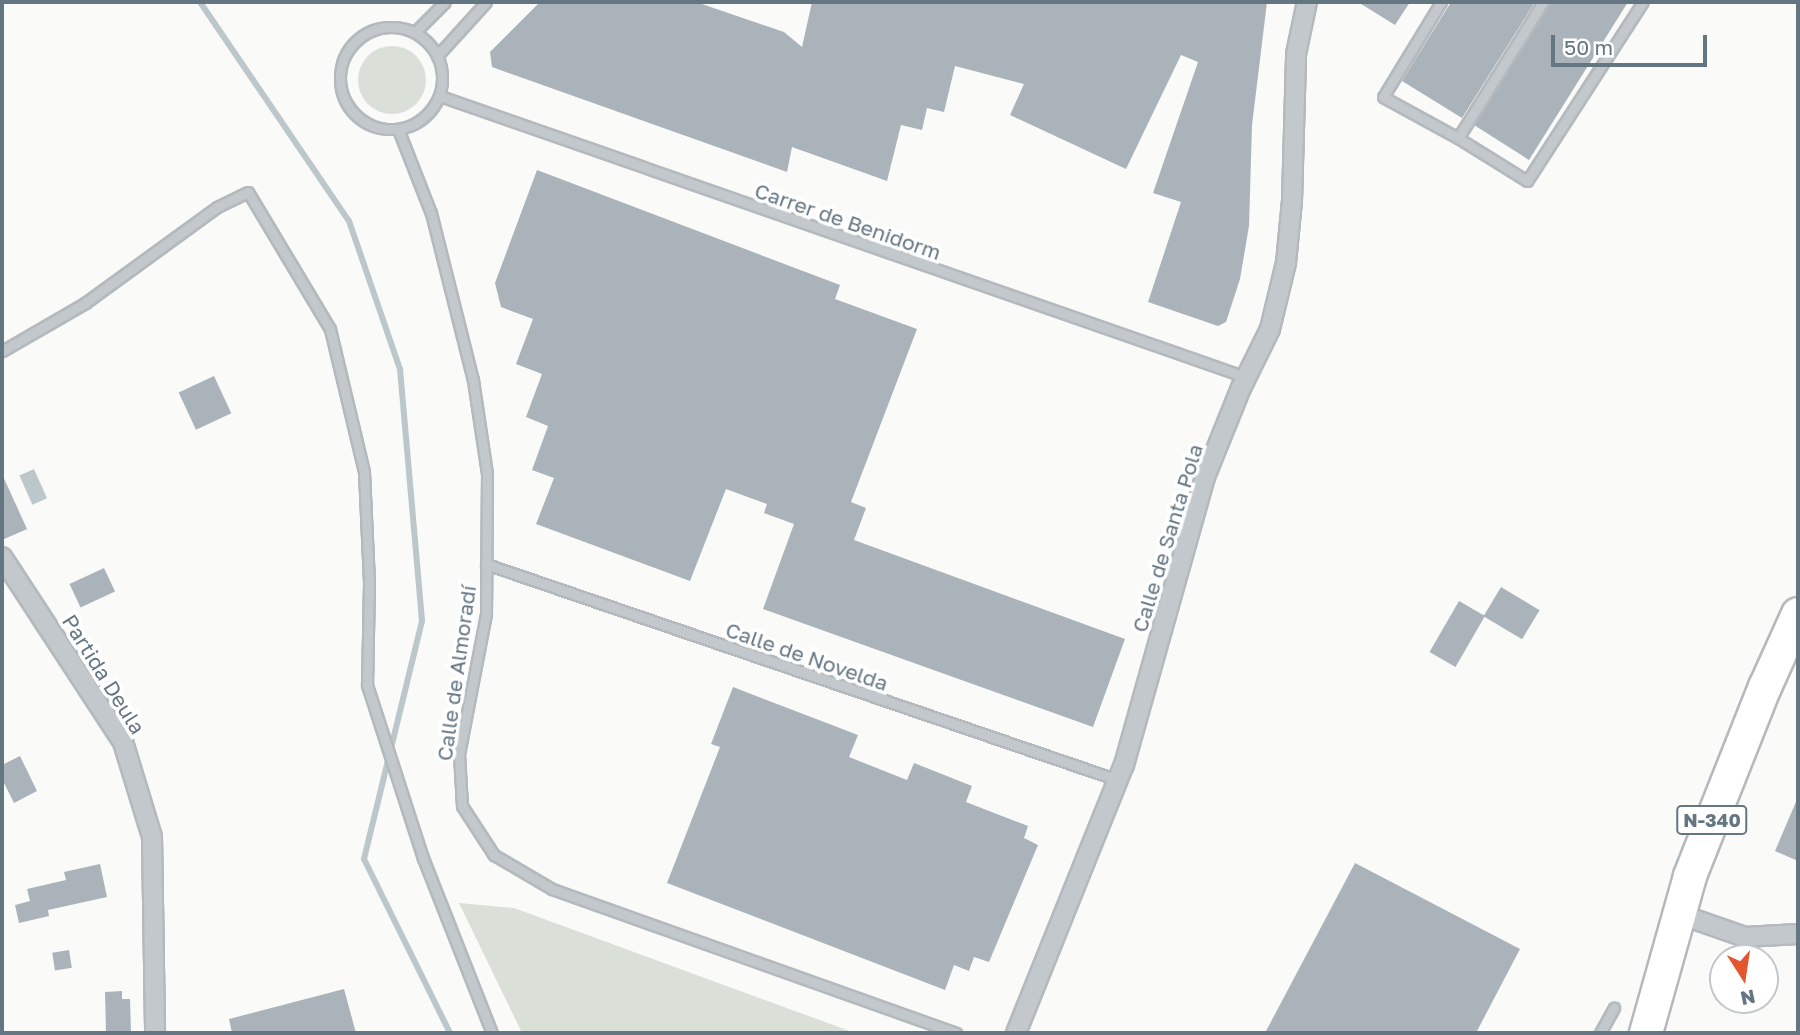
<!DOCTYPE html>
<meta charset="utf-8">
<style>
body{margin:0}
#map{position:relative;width:1800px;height:1035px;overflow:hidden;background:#fafaf8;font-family:"Golos Text",sans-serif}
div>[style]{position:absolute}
.green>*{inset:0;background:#dadfd7}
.round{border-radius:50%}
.water>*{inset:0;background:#bbc7cb;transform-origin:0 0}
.stream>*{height:6px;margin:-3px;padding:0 3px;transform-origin:3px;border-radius:3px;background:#bbc7cb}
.building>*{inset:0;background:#aab3b9;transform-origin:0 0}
.roads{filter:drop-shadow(2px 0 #b4b9bd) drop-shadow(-2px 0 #b4b9bd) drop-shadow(0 2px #b4b9bd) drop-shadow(0 -2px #b4b9bd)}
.lane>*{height:9px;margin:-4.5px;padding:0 4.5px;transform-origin:4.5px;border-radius:4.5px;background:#c3c8cc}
.lane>.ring{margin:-4.5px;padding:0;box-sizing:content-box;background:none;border:9px solid #c3c8cc;border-radius:50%}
.street>*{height:18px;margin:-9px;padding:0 9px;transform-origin:9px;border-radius:9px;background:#c3c8cc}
.highway>*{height:32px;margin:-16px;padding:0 16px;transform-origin:16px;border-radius:16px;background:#fff}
span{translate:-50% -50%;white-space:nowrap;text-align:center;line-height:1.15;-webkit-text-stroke:7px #fff;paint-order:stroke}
.shield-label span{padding:2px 5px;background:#fff;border:2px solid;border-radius:5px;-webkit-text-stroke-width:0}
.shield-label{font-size:19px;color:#657683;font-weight:700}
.street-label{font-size:21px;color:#657683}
.frame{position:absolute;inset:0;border:4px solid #657683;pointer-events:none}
.north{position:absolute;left:1709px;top:944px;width:70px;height:70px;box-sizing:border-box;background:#fff;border:2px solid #c1c8cd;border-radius:50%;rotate:168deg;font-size:19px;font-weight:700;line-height:28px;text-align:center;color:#657683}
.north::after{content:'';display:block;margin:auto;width:24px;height:32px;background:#e4572e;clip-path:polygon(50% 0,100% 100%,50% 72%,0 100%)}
.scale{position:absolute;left:1551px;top:35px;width:156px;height:32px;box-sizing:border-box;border:4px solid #657683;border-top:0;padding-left:9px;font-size:21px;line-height:24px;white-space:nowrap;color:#657683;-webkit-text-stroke:5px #fff;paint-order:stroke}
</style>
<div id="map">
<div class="green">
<i class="round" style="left:358px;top:46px;width:68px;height:68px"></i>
<i style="clip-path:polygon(459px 903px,514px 908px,855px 1033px,522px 1033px)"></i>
</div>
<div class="water">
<i style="left:34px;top:469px;width:32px;height:16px;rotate:66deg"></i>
</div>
<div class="stream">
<i style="left:200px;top:2px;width:265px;rotate:55.8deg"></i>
<i style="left:349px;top:221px;width:157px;rotate:71deg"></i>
<i style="left:400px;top:369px;width:253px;rotate:85deg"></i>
<i style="left:422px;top:621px;width:245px;rotate:103.7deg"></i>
<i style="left:364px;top:859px;width:194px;rotate:63.7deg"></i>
</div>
<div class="building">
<i style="clip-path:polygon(540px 2px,696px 2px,784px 32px,802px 47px,812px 2px,1267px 2px,1252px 125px,1249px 226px,1240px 279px,1226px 322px,1218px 326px,1148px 302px,1181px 202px,1153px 193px,1198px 62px,1181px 55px,1126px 169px,1010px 115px,1024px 84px,955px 66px,944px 112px,927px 108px,922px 130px,901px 125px,887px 181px,792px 147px,787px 172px,492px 67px,490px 52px)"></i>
<i style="clip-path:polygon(1358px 2px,1410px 2px,1395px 25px)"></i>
<i style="clip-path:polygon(1451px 2px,1535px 2px,1462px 118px,1402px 81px)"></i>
<i style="clip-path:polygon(1550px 2px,1628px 2px,1529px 160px,1474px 125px)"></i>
<i style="clip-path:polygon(537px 170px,840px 285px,835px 299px,917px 329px,851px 502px,866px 508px,854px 540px,1125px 639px,1093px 727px,763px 609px,794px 524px,764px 513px,767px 504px,726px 489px,690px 581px,536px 524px,554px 478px,532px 470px,548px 426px,526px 417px,542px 374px,516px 364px,533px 319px,501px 307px,495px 283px)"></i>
<i style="left:214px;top:376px;width:41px;height:39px;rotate:65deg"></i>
<i style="clip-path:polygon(2px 474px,27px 529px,2px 540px)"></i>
<i style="left:104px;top:568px;width:26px;height:38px;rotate:65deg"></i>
<i style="left:1501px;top:587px;width:45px;height:34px;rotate:31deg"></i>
<i style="left:1459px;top:601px;width:30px;height:59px;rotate:30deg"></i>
<i style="clip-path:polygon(733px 687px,858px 735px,849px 757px,907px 780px,914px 763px,972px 786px,966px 802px,1028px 826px,1024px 838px,1038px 845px,989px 962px,974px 957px,969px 971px,954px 965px,945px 990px,667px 883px,720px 747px,711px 744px)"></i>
<i style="clip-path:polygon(20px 756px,37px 791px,14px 803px,2px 779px,2px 765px)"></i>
<i style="clip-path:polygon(1798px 797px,1798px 861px,1775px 851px)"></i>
<i style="clip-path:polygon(1355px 863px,1520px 949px,1476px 1033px,1265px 1033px)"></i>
<i style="clip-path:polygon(100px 864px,107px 897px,48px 910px,49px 916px,19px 923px,15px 905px,30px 901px,27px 889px,66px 880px,64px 872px)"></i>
<i style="left:69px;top:950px;width:18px;height:17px;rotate:81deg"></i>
<i style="clip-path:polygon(344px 989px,356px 1033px,232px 1033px,229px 1019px)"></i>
<i style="clip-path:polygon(122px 991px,122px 999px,130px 999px,131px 1033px,106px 1033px,105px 992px)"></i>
</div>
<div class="roads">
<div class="lane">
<i style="left:1441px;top:2px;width:111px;rotate:121.4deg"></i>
<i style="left:1383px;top:97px;width:85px;rotate:28.7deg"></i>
<i style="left:1458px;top:138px;width:81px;rotate:31.9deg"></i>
<i style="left:1527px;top:181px;width:213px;rotate:-57.1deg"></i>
<i class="ring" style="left:340px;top:27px;width:93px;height:93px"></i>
<i style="left:415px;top:32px;width:42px;rotate:-45deg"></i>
<i style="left:437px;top:56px;width:73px;rotate:-47.8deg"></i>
<i style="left:440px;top:96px;width:854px;rotate:19.22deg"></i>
<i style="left:398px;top:129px;width:90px;rotate:68.6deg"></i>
<i style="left:431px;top:213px;width:172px;rotate:75.9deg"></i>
<i style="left:473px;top:380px;width:95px;rotate:81.5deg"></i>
<i style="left:487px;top:474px;width:140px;rotate:90.4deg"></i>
<i style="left:486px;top:614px;width:143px;rotate:100.9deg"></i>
<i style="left:459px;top:754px;width:52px;rotate:86.7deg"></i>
<i style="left:462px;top:806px;width:59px;rotate:56.9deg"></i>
<i style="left:494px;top:855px;width:67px;rotate:30.4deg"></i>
<i style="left:552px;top:889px;width:429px;rotate:19.6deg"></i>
<i style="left:1458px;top:138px;width:160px;rotate:-58deg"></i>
<i style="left:2px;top:351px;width:96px;rotate:-30deg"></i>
<i style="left:85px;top:303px;width:163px;rotate:-36deg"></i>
<i style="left:217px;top:207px;width:34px;rotate:-26deg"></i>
<i style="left:248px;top:192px;width:160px;rotate:59.1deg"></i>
<i style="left:330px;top:329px;width:147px;rotate:76.6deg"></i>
<i style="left:364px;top:472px;width:111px;rotate:87.4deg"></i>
<i style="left:369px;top:583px;width:102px;rotate:91.1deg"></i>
<i style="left:367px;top:685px;width:182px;rotate:72.1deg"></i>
<i style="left:423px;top:858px;width:188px;rotate:68.5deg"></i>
<i style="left:486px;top:564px;width:668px;rotate:18.87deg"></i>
<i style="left:1600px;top:1033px;width:29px;rotate:-61deg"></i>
</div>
<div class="street">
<i style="left:2px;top:557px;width:221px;rotate:56.8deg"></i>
<i style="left:123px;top:742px;width:99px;rotate:73deg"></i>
<i style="left:152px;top:837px;width:196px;rotate:89.1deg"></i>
<i style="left:1679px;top:914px;width:70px;rotate:19.2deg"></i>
<i style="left:1745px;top:937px;width:53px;rotate:-3.2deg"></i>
<i style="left:1016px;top:1033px;width:289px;rotate:-68.1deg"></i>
<i style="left:1124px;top:765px;width:299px;rotate:-74.3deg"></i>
<i style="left:1205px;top:477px;width:96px;rotate:-68deg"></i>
<i style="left:1241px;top:388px;width:66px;rotate:-63.8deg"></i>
<i style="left:1270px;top:329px;width:68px;rotate:-76.4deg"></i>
<i style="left:1286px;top:263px;width:62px;rotate:-84.5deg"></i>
<i style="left:1292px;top:201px;width:147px;rotate:-88.4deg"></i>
<i style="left:1296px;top:54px;width:53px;rotate:-78.1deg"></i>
</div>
<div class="highway">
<i style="left:1646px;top:1033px;width:163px;rotate:-74.3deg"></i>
<i style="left:1690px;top:876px;width:203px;rotate:-68.4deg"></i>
<i style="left:1765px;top:687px;width:80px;rotate:-65.7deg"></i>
</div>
</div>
<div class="shield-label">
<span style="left:1712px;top:820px">N-340</span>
</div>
<div class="street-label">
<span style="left:848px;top:221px;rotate:19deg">Carrer de Benidorm</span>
<span style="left:1167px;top:538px;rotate:-73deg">Calle de Santa Pola</span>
<span style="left:807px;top:656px;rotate:19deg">Calle de Novelda</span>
<span style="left:456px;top:673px;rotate:-82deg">Calle de Almoradí</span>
<span style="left:104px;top:674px;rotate:58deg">Partida Deula</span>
</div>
<div class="frame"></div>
<div class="north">N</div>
<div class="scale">50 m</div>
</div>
